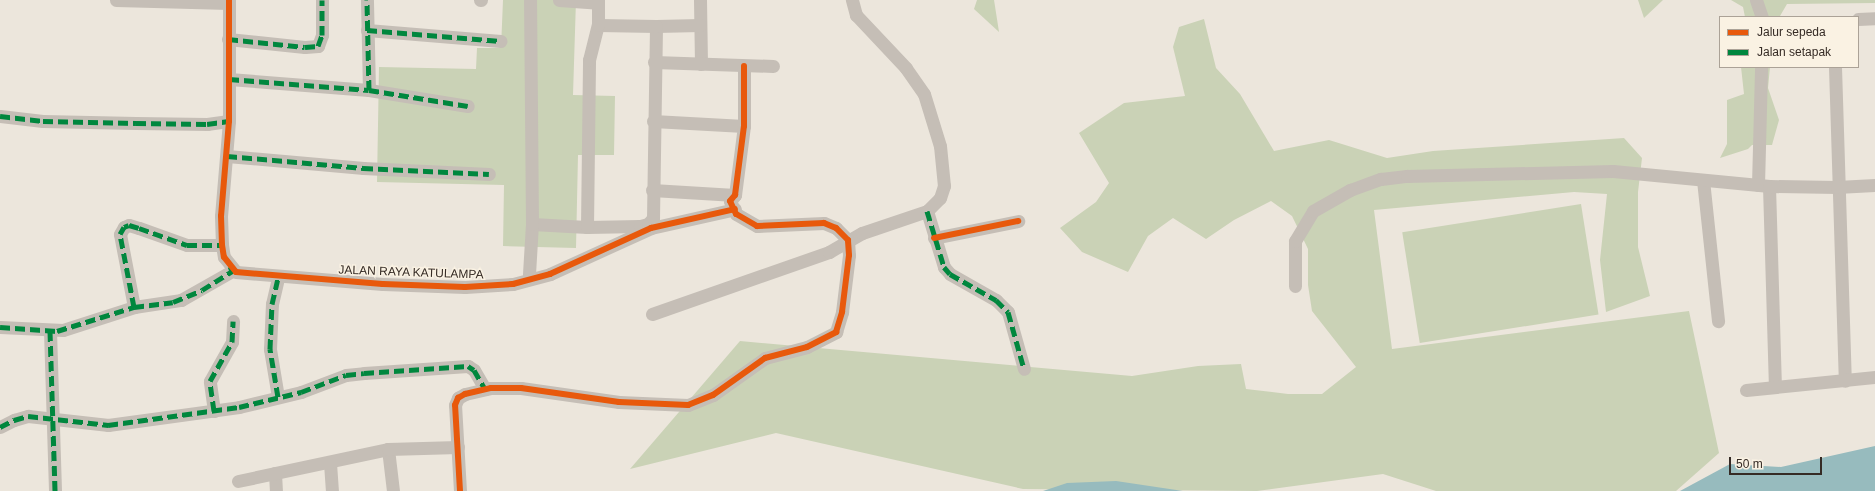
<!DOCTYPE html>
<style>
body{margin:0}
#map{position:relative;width:1875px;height:491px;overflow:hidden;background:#ece6dc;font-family:Helvetica,sans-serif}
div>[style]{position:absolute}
.green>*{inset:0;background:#cad2b6;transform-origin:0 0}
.water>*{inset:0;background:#97bbbe}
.street>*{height:13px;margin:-6.5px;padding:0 6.5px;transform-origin:6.5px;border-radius:6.5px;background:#c5beb6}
.quiet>*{height:5px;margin-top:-2.5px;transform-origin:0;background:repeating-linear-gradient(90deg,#00873e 0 10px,transparent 0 15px)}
.cycleway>*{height:6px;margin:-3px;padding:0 3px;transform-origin:3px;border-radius:3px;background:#e8590c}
span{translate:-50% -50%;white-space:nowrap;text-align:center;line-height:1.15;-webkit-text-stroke:3px #faf2e3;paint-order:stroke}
.street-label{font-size:12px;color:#352b25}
.legend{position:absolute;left:1719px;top:16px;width:140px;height:52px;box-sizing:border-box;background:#faf2e3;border:1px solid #aba297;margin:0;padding:5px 7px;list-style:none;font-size:12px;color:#352b25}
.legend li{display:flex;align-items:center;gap:8px;height:20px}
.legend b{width:20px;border:1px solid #aba297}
.scale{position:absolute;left:1729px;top:457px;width:93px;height:18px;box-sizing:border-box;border:2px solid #352b25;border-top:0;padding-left:5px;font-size:12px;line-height:14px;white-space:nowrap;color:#352b25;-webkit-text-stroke:3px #faf2e3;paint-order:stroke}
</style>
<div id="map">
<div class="green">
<i style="clip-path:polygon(503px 0,576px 0,573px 95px,615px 96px,614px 155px,578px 155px,576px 248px,503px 246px,504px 185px,377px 182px,379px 67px,476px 69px,477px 48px,501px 48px)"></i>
<i style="clip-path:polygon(977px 0,994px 0,999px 32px,974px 9px)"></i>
<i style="clip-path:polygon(1638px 0,1663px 0,1644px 18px)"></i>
<i style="clip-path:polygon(1731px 0,1875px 0,1875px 3px,1787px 4px,1780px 16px,1745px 17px,1743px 7px)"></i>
<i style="clip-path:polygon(1204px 19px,1216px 68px,1240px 94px,1274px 151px,1329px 140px,1387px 158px,1433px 151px,1624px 138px,1642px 158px,1638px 192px,1638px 247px,1650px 296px,1606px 312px,1600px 260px,1607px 194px,1574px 192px,1374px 210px,1392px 349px,1689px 311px,1719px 453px,1676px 491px,1436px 491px,1383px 474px,1257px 491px,1023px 489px,776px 433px,630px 469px,740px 341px,1132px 376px,1198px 366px,1241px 364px,1246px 389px,1288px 394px,1322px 394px,1356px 367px,1312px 311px,1308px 285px,1308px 249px,1292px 216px,1271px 201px,1234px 220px,1206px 239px,1173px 218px,1148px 236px,1128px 272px,1082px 252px,1060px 228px,1096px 202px,1109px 183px,1079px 133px,1124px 103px,1185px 96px,1173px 47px,1179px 27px)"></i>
<i style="clip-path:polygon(1741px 67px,1770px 67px,1768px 88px,1779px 120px,1772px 145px,1752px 145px,1748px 149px,1720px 158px,1727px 144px,1727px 100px,1744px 94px)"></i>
<i style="left:1581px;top:204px;width:112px;height:181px;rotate:81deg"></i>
</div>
<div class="water">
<i style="clip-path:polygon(1875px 446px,1875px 491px,1680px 491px,1730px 464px,1781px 467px)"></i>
<i style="clip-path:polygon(1116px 481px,1183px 491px,1043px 491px,1067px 483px)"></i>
</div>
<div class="street">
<i style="left:116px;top:0;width:113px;rotate:1.5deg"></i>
<i style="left:229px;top:0;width:121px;rotate:90deg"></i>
<i style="left:229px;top:121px;width:95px;rotate:94.8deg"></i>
<i style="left:221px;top:216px;width:29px;rotate:88deg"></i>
<i style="left:222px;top:245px;width:12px;rotate:81deg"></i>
<i style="left:224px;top:257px;width:19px;rotate:51deg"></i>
<i style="left:236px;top:272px;width:147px;rotate:4.7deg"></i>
<i style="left:383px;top:284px;width:82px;rotate:2.1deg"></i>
<i style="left:465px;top:287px;width:48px;rotate:-3.6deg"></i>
<i style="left:513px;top:284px;width:38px;rotate:-15deg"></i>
<i style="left:550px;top:274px;width:111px;rotate:-24.5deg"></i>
<i style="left:651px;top:228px;width:86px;rotate:-12.7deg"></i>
<i style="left:480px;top:0;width:1px"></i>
<i style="left:559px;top:0;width:39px;rotate:4deg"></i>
<i style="left:700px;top:0;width:64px;rotate:89.1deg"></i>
<i style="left:1756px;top:0;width:18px;rotate:71deg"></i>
<i style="left:1858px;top:19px;width:17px;rotate:-3deg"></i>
<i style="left:656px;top:26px;width:44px;rotate:-1.3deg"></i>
<i style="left:367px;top:30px;width:134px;rotate:4.7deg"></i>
<i style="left:228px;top:39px;width:77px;rotate:5.9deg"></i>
<i style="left:305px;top:47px;width:13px;rotate:-4deg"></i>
<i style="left:318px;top:46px;width:12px;rotate:-70deg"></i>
<i style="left:322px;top:35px;width:35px;rotate:-90deg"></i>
<i style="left:654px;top:62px;width:119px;rotate:1.9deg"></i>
<i style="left:1835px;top:67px;width:314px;rotate:88.2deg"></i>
<i style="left:229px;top:79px;width:140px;rotate:4.5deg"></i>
<i style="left:369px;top:90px;width:90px;rotate:-91.3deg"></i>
<i style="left:369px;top:90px;width:100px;rotate:9.2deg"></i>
<i style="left:0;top:116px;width:43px;rotate:6.6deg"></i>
<i style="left:43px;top:121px;width:93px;rotate:1.2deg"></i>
<i style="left:136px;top:123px;width:71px;rotate:0.8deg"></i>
<i style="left:207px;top:124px;width:22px;rotate:-8deg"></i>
<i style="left:653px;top:121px;width:91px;rotate:3.1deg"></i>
<i style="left:227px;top:156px;width:137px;rotate:5deg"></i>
<i style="left:363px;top:168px;width:126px;rotate:2.7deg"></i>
<i style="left:1703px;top:180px;width:142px;rotate:83.9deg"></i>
<i style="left:1758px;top:185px;width:118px;rotate:-88.5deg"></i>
<i style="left:1769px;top:186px;width:200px;rotate:88.3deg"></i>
<i style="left:652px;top:190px;width:83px;rotate:3.4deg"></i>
<i style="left:927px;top:211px;width:59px;rotate:73.1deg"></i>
<i style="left:944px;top:267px;width:9px;rotate:49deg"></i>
<i style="left:950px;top:274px;width:53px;rotate:29.5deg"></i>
<i style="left:996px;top:300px;width:17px;rotate:45deg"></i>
<i style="left:1008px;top:312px;width:59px;rotate:74.3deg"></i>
<i style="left:532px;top:224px;width:55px;rotate:3.1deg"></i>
<i style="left:587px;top:227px;width:53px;rotate:-1.1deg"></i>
<i style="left:640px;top:226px;width:8px;rotate:-14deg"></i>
<i style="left:648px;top:224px;width:8px;rotate:-50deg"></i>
<i style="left:653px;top:218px;width:192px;rotate:-89.1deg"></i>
<i style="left:656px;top:26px;width:58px;rotate:-179deg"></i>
<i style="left:587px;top:227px;width:167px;rotate:-89.3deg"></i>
<i style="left:589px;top:60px;width:36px;rotate:-76deg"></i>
<i style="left:598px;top:25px;width:25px;rotate:-90deg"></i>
<i style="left:934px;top:238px;width:86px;rotate:-11.4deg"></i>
<i style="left:529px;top:274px;width:50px;rotate:-86.6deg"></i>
<i style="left:532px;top:224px;width:224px;rotate:-90.5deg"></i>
<i style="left:1295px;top:286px;width:45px;rotate:-90deg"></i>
<i style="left:1295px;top:241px;width:35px;rotate:-59deg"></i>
<i style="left:1313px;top:211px;width:43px;rotate:-29.6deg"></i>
<i style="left:1350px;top:190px;width:33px;rotate:-20deg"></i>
<i style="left:1381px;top:179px;width:26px;rotate:-7deg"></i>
<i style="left:1407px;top:176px;width:206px;rotate:-1.4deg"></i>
<i style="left:1613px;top:171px;width:157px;rotate:5.5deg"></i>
<i style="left:1769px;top:186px;width:68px;rotate:0.8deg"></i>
<i style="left:1837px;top:187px;width:38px;rotate:-3deg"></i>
<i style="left:134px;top:307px;width:74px;rotate:-100.9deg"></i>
<i style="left:120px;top:234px;width:8px;rotate:-60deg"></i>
<i style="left:124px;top:227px;width:5px;rotate:-22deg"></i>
<i style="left:129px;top:225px;width:10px;rotate:17deg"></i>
<i style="left:139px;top:228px;width:51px;rotate:19.5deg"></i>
<i style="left:187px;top:245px;width:35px"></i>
<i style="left:652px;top:314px;width:188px;rotate:-19.3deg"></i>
<i style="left:829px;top:252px;width:38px;rotate:-30deg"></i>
<i style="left:862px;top:233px;width:69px;rotate:-18.7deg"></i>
<i style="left:927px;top:211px;width:18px;rotate:-45deg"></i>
<i style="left:940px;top:198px;width:13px;rotate:-72deg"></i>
<i style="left:944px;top:186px;width:40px;rotate:-95.7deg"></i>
<i style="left:940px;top:146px;width:54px;rotate:-107.1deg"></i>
<i style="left:924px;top:94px;width:32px;rotate:-125deg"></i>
<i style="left:906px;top:68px;width:73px;rotate:-133.3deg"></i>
<i style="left:856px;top:15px;width:16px;rotate:-105deg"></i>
<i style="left:0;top:327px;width:63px;rotate:2.7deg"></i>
<i style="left:63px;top:330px;width:75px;rotate:-17.9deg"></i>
<i style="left:134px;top:307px;width:48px;rotate:-8.5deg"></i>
<i style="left:181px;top:300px;width:59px;rotate:-29.6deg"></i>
<i style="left:50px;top:331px;width:160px;rotate:88.2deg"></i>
<i style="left:1746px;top:390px;width:130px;rotate:-5.8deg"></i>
<i style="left:278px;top:397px;width:49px;rotate:-99.5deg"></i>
<i style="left:270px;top:349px;width:45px;rotate:-87.5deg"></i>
<i style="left:272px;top:304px;width:27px;rotate:-77deg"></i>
<i style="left:214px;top:411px;width:30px;rotate:-98deg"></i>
<i style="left:210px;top:381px;width:45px;rotate:-60.6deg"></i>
<i style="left:232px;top:342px;width:21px;rotate:-87deg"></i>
<i style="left:0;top:427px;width:16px;rotate:-27deg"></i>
<i style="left:14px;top:420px;width:15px;rotate:-16deg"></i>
<i style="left:28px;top:416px;width:81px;rotate:6.4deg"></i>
<i style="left:108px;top:425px;width:132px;rotate:-7.8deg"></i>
<i style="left:239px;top:407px;width:64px;rotate:-13.6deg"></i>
<i style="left:301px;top:392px;width:48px;rotate:-20.7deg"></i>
<i style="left:346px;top:375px;width:18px;rotate:-6deg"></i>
<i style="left:364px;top:373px;width:104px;rotate:-3.9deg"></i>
<i style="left:468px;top:366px;width:7px;rotate:34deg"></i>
<i style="left:474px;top:370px;width:22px;rotate:60deg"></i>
<i style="left:388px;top:449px;width:42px;rotate:83.2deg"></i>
<i style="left:330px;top:463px;width:28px;rotate:86deg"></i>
<i style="left:275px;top:473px;width:18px;rotate:87deg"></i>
<i style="left:238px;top:481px;width:153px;rotate:-12deg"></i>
<i style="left:388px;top:449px;width:70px;rotate:-1.6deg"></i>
<i style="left:460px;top:491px;width:86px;rotate:-93.3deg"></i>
<i style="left:455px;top:405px;width:8px;rotate:-67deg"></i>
<i style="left:458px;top:398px;width:8px;rotate:-30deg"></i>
<i style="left:465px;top:394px;width:27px;rotate:-13deg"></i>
<i style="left:491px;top:388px;width:30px"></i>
<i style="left:521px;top:388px;width:99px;rotate:8.1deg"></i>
<i style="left:619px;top:402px;width:69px;rotate:2.5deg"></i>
<i style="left:688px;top:405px;width:27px;rotate:-22deg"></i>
<i style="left:713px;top:395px;width:64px;rotate:-35.4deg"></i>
<i style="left:765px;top:358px;width:43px;rotate:-14.7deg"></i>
<i style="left:807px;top:347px;width:33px;rotate:-27deg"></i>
<i style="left:836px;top:332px;width:21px;rotate:-73deg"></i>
<i style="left:842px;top:312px;width:57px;rotate:-83deg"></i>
<i style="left:849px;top:255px;width:15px;rotate:-94deg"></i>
<i style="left:848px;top:240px;width:17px;rotate:-135deg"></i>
<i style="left:836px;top:228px;width:13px;rotate:-157deg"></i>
<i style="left:824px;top:223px;width:67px;rotate:177.4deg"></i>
<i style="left:757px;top:226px;width:24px;rotate:-150deg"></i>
<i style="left:736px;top:214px;width:14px;rotate:-115deg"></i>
<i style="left:730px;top:201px;width:8px;rotate:-50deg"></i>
<i style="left:735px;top:195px;width:70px;rotate:-82.6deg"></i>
<i style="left:744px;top:126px;width:60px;rotate:-90deg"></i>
</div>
<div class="quiet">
<i style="left:367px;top:30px;width:134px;rotate:4.7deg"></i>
<i style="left:228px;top:39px;width:77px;rotate:5.9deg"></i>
<i style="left:305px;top:47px;width:13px;rotate:-4deg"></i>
<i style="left:318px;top:46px;width:12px;rotate:-70deg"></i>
<i style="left:322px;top:35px;width:35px;rotate:-90deg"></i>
<i style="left:229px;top:79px;width:140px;rotate:4.5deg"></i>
<i style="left:369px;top:90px;width:90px;rotate:-91.3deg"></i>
<i style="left:369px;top:90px;width:100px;rotate:9.2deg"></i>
<i style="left:0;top:116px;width:43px;rotate:6.6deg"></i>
<i style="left:43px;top:121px;width:93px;rotate:1.2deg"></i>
<i style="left:136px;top:123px;width:71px;rotate:0.8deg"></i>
<i style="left:207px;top:124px;width:22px;rotate:-8deg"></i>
<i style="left:227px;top:156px;width:137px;rotate:5deg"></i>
<i style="left:363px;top:168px;width:126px;rotate:2.7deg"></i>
<i style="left:927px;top:211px;width:59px;rotate:73.1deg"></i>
<i style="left:944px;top:267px;width:9px;rotate:49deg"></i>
<i style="left:950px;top:274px;width:53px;rotate:29.5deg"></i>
<i style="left:996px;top:300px;width:17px;rotate:45deg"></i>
<i style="left:1008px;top:312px;width:59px;rotate:74.3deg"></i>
<i style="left:134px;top:307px;width:74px;rotate:-100.9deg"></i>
<i style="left:120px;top:234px;width:8px;rotate:-60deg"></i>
<i style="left:124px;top:227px;width:5px;rotate:-22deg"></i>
<i style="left:129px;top:225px;width:10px;rotate:17deg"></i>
<i style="left:139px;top:228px;width:51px;rotate:19.5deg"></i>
<i style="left:187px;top:245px;width:35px"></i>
<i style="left:0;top:327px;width:57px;rotate:4deg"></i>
<i style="left:57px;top:331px;width:81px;rotate:-17.3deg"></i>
<i style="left:134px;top:307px;width:39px;rotate:-7deg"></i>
<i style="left:173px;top:302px;width:31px;rotate:-22deg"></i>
<i style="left:202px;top:290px;width:36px;rotate:-32deg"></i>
<i style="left:232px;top:271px;width:5px;rotate:-112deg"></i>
<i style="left:50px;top:331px;width:160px;rotate:88.2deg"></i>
<i style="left:278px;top:397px;width:49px;rotate:-99.5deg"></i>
<i style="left:270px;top:349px;width:45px;rotate:-87.5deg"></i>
<i style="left:272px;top:304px;width:27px;rotate:-77deg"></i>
<i style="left:214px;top:411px;width:30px;rotate:-98deg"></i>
<i style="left:210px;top:381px;width:45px;rotate:-60.6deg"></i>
<i style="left:232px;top:342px;width:21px;rotate:-87deg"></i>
<i style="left:0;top:427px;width:16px;rotate:-27deg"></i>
<i style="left:14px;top:420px;width:15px;rotate:-16deg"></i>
<i style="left:28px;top:416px;width:81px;rotate:6.4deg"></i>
<i style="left:108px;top:425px;width:132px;rotate:-7.8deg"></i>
<i style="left:239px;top:407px;width:64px;rotate:-13.6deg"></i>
<i style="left:301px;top:392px;width:48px;rotate:-20.7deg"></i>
<i style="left:346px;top:375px;width:18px;rotate:-6deg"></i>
<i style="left:364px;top:373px;width:104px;rotate:-3.9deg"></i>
<i style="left:468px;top:366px;width:7px;rotate:34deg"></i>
<i style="left:474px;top:370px;width:22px;rotate:60deg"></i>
</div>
<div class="cycleway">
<i style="left:229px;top:0;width:121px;rotate:90deg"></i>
<i style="left:229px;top:121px;width:95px;rotate:94.8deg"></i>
<i style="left:221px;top:216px;width:29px;rotate:88deg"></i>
<i style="left:222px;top:245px;width:12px;rotate:81deg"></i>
<i style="left:224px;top:257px;width:19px;rotate:51deg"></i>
<i style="left:236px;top:272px;width:147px;rotate:4.7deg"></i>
<i style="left:383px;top:284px;width:82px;rotate:2.1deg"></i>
<i style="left:465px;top:287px;width:48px;rotate:-3.6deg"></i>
<i style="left:513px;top:284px;width:38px;rotate:-15deg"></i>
<i style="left:550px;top:274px;width:111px;rotate:-24.5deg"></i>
<i style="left:651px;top:228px;width:86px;rotate:-12.7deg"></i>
<i style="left:934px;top:238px;width:86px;rotate:-11.4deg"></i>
<i style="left:460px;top:491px;width:86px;rotate:-93.3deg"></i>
<i style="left:455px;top:405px;width:8px;rotate:-67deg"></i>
<i style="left:458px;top:398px;width:8px;rotate:-30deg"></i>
<i style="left:465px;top:394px;width:27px;rotate:-13deg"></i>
<i style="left:491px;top:388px;width:30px"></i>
<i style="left:521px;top:388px;width:99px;rotate:8.1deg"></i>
<i style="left:619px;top:402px;width:69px;rotate:2.5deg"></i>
<i style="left:688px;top:405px;width:27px;rotate:-22deg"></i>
<i style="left:713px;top:395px;width:64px;rotate:-35.4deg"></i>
<i style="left:765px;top:358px;width:43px;rotate:-14.7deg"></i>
<i style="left:807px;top:347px;width:33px;rotate:-27deg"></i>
<i style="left:836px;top:332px;width:21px;rotate:-73deg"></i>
<i style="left:842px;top:312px;width:57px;rotate:-83deg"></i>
<i style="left:849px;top:255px;width:15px;rotate:-94deg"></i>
<i style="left:848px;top:240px;width:17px;rotate:-135deg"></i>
<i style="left:836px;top:228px;width:13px;rotate:-157deg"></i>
<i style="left:824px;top:223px;width:67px;rotate:177.4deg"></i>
<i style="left:757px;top:226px;width:24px;rotate:-150deg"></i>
<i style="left:736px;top:214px;width:14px;rotate:-115deg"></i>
<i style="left:730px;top:201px;width:8px;rotate:-50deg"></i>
<i style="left:735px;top:195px;width:70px;rotate:-82.6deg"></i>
<i style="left:744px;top:126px;width:60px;rotate:-90deg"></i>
</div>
<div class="street-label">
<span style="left:411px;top:273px;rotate:2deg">JALAN RAYA KATULAMPA</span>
</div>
<ul class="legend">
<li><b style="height:5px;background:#e8590c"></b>Jalur sepeda</li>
<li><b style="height:5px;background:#00873e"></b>Jalan setapak</li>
</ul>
<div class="scale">50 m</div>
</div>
